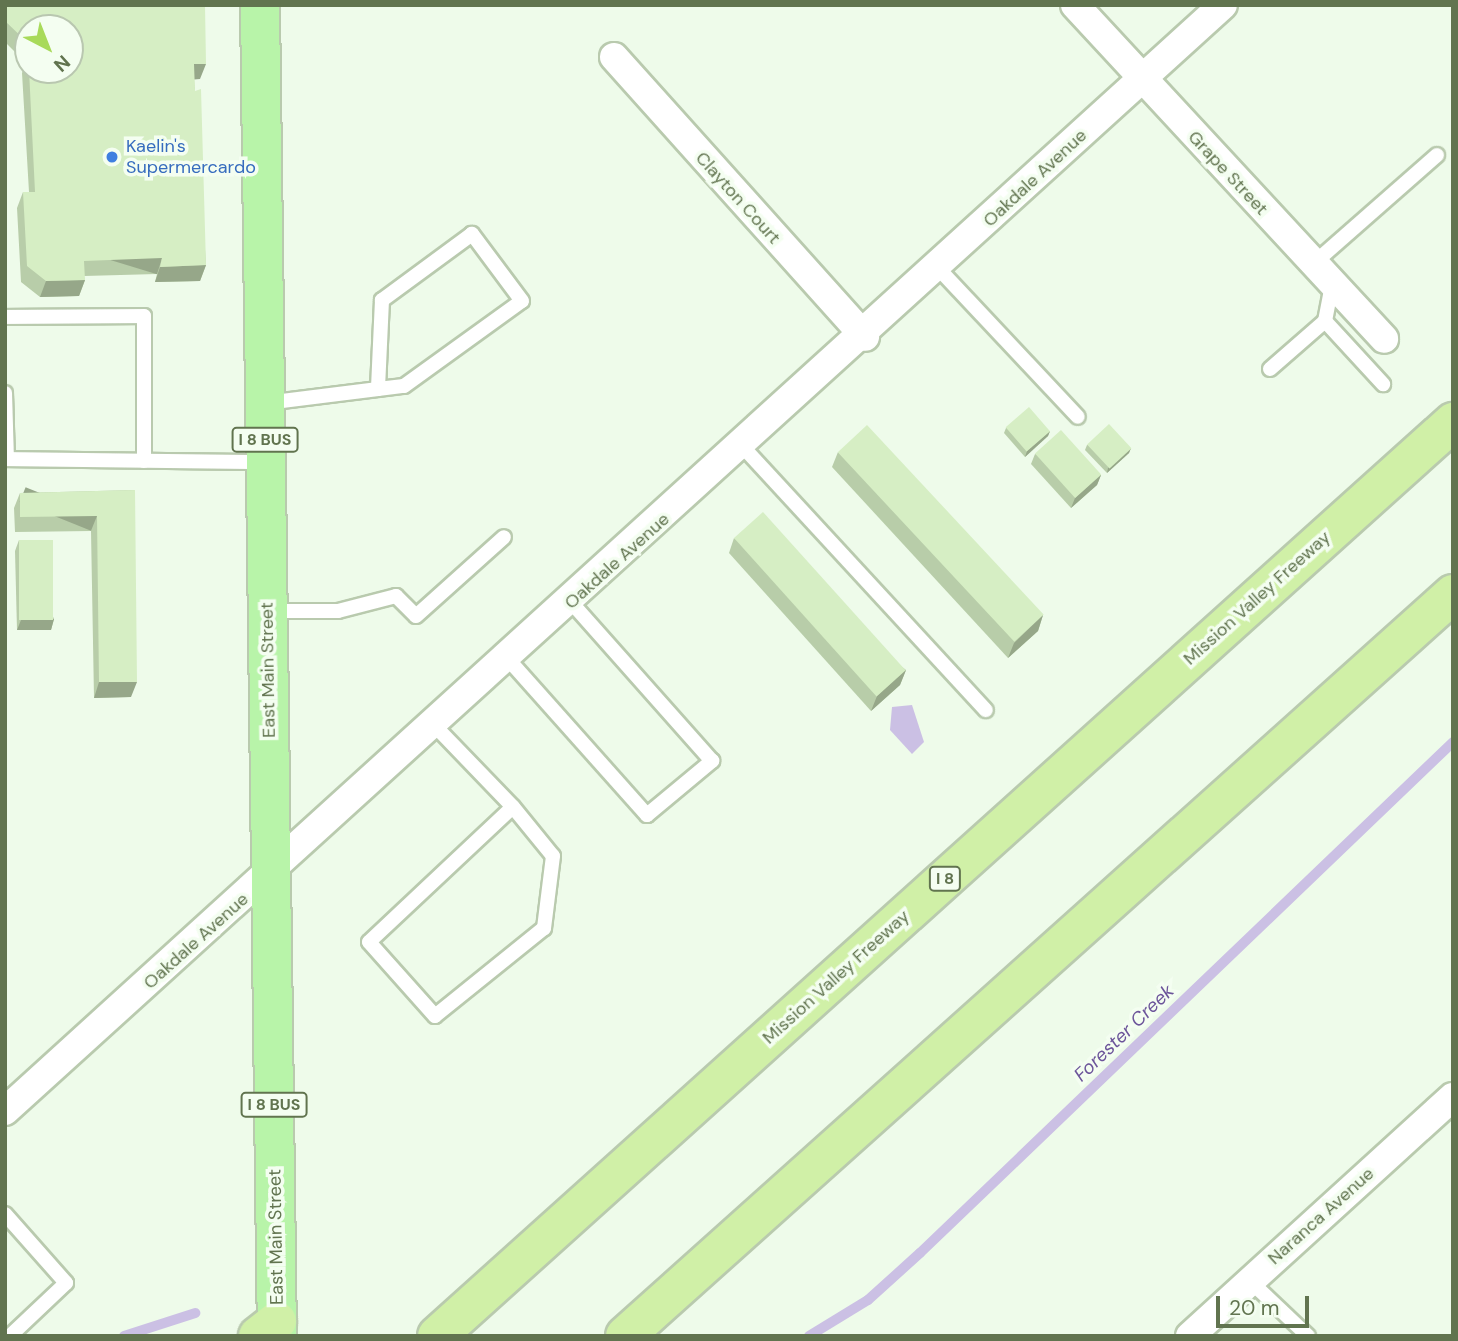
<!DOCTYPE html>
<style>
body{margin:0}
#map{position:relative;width:1458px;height:1341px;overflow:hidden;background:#eefbea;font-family:"DM Sans",sans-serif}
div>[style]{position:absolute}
.water>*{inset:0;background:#cbc0e4}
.stream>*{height:10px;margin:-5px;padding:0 5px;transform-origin:5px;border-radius:5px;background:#cbc0e4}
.roads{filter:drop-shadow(2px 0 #b9caae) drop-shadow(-2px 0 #b9caae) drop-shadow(0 2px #b9caae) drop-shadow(0 -2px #b9caae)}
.lane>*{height:14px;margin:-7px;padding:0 7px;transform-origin:7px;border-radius:7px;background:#fff}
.street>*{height:28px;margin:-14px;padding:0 14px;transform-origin:14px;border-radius:14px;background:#fff}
.primary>*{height:38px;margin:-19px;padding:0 19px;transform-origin:19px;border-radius:19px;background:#b8f4a9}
.highway>*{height:38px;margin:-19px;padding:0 19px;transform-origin:19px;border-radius:19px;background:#d0f0a7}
.wall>*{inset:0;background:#b8cda9}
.shaded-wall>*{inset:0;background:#96a789;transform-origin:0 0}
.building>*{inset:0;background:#d6eec4;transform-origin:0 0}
.dots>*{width:19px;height:19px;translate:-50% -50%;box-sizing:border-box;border:4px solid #f4fef1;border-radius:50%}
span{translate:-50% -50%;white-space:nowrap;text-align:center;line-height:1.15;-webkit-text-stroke:7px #f4fef1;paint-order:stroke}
.shield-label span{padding:2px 5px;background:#f4fef1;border:2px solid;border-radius:5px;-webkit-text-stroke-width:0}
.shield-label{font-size:16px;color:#61744f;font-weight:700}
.shop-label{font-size:18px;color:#366cbe}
.left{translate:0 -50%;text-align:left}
.street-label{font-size:18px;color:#61744f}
.water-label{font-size:19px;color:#6c559a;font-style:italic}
.frame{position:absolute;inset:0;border:7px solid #61744f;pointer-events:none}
.north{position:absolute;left:14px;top:14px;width:70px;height:70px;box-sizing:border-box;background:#f4fef1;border:2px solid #b9c7b0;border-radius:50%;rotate:138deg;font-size:19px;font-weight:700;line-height:28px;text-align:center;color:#61744f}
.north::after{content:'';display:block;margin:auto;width:24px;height:32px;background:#a8da5a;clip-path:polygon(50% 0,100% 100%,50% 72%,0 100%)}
.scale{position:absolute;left:1216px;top:1296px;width:93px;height:32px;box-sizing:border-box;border:4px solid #61744f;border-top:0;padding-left:9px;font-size:21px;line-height:24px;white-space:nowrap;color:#61744f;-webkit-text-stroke:5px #f4fef1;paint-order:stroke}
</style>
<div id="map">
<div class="water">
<i style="clip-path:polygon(912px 705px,924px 742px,912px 754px,890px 730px,892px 707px)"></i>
</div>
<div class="stream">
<i style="left:124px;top:1336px;width:75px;rotate:-17.9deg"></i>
<i style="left:809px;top:1336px;width:69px;rotate:-31.4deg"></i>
<i style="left:868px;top:1300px;width:70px;rotate:-42.1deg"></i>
<i style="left:920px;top:1253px;width:738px;rotate:-43.79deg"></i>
</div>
<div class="roads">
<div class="lane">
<i style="left:1313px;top:264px;width:165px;rotate:-41.3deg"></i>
<i style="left:938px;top:268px;width:204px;rotate:46.8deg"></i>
<i style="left:5px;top:317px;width:139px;rotate:-0.4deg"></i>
<i style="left:144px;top:316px;width:145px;rotate:90deg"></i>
<i style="left:1325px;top:321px;width:86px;rotate:47.4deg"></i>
<i style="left:1270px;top:369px;width:73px;rotate:-41.1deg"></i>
<i style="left:1325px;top:321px;width:38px;rotate:-79deg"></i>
<i style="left:5px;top:393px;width:66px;rotate:88.3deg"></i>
<i style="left:7px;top:459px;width:257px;rotate:0.7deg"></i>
<i style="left:266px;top:403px;width:113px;rotate:-7.1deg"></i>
<i style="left:378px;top:389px;width:26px;rotate:-7deg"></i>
<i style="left:404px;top:386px;width:145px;rotate:-35.8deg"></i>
<i style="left:522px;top:301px;width:84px;rotate:-126.7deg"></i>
<i style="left:472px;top:234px;width:112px;rotate:143.7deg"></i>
<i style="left:382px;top:300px;width:89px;rotate:92.6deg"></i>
<i style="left:743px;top:447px;width:358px;rotate:47.3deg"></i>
<i style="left:269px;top:611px;width:69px"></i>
<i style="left:338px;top:611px;width:60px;rotate:-14.5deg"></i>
<i style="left:396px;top:596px;width:28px;rotate:45deg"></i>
<i style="left:416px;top:616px;width:118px;rotate:-41.9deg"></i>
<i style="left:508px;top:659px;width:209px;rotate:48.3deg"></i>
<i style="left:647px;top:815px;width:85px;rotate:-39.7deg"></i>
<i style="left:712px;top:761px;width:213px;rotate:-131.6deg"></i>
<i style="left:435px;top:726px;width:112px;rotate:46.1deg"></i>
<i style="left:513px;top:807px;width:63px;rotate:50.8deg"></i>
<i style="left:553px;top:856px;width:73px;rotate:97.1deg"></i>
<i style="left:544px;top:928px;width:140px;rotate:141.1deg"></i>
<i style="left:435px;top:1016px;width:99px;rotate:-131.7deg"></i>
<i style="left:369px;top:942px;width:197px;rotate:-43.2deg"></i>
<i style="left:5px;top:1214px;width:92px;rotate:48.5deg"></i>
<i style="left:66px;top:1283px;width:77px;rotate:136.6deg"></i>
<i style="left:1250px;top:1281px;width:80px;rotate:43.5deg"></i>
</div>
<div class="street">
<i style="left:1075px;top:5px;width:455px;rotate:47.2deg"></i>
<i style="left:614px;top:57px;width:376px;rotate:48.1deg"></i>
<i style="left:5px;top:1111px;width:1645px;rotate:-42.24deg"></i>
<i style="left:1190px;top:1336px;width:355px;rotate:-42.3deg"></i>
</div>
<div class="primary">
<i style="left:260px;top:5px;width:1331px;rotate:89.27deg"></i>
</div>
<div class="highway">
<i style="left:258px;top:1336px;width:24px;rotate:-38deg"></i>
<i style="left:437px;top:1336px;width:1367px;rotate:-41.97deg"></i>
<i style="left:625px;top:1336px;width:1112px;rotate:-41.86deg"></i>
</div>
</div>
<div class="wall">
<i style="clip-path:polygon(evenodd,5px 5px,200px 79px,194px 79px,206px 265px,200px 281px,155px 282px,157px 274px,84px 276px,85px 280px,79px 296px,40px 297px,21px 282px,17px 208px,23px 192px,29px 192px,22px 73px,26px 63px,5px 42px,5px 5px,28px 28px,70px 70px,28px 70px,28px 28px)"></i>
<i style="clip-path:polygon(1006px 428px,1050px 431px,1048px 436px,1025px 457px,1004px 433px)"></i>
<i style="clip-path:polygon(1087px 445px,1131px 448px,1129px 453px,1107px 473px,1085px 450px)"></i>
<i style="clip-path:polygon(838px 452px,1043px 615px,1038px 631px,1008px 658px,832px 467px)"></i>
<i style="clip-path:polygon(1035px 454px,1101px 475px,1097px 485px,1071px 508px,1031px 464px)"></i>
<i style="clip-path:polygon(135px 490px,131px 697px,94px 698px,91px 531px,15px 532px,14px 508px,20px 493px)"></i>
<i style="clip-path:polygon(734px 538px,906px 670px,900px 685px,871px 711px,729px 553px)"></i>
<i style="clip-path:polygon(19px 540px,54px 619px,51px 630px,17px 630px,15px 551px)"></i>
</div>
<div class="shaded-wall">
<i style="clip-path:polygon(194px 64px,206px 64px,200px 79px,188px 80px)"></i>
<i style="left:162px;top:258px;width:17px;height:78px;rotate:107deg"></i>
<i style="clip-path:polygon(206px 265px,200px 281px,155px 282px,160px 267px)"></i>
<i style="clip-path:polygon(85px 280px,79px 296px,40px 297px,46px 281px)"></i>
<i style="clip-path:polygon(1050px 431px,1048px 436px,1025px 457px,1027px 451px)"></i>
<i style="clip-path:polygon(1131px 448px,1129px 453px,1107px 473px,1108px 468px)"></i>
<i style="clip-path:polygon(1101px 475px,1097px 485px,1071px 508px,1075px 498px)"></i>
<i style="left:97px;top:516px;width:16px;height:77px;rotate:112deg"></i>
<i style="clip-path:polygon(1043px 615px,1038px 631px,1008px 658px,1014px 643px)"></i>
<i style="clip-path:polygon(54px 619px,51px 630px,17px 630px,21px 620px)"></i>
<i style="clip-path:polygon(906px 670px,900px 685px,871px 711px,877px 696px)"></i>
<i style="clip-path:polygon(99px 682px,137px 682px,131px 697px,94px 698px)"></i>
</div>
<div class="building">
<i style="clip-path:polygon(5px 5px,205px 5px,206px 64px,194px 64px,195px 91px,201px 89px,206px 265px,160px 267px,162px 258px,84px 261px,85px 280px,46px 281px,27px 266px,23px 192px,35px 192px,29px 70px,70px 70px,70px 28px,28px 28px,28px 43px,5px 21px)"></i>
<i style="left:1029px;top:407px;width:32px;height:31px;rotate:49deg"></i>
<i style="left:1109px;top:424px;width:33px;height:30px;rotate:47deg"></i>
<i style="left:867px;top:425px;width:259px;height:40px;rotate:47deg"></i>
<i style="left:1061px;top:430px;width:60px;height:35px;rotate:48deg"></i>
<i style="clip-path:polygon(135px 490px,137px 682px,99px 682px,97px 516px,20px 517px,20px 493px)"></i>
<i style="left:763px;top:512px;width:213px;height:39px;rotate:48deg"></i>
<i style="left:19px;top:540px;width:34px;height:80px"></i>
</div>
<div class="dots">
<i style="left:112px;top:157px;background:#3f7fe0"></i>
</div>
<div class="shield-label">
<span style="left:265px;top:440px">I 8 BUS</span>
<span style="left:945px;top:879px">I 8</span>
<span style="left:274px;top:1105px">I 8 BUS</span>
</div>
<div class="shop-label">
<span class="left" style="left:126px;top:157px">Kaelin's<br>Supermercardo</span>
</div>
<div class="street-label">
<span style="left:1228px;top:173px;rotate:47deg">Grape Street</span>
<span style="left:1035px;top:178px;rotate:-43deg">Oakdale Avenue</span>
<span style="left:738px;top:198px;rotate:48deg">Clayton Court</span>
<span style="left:617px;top:561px;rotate:-42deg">Oakdale Avenue</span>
<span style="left:1257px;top:598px;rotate:-42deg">Mission Valley Freeway</span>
<span style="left:268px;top:670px;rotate:-91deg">East Main Street</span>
<span style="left:196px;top:941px;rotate:-42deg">Oakdale Avenue</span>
<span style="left:836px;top:977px;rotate:-42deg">Mission Valley Freeway</span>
<span style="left:1321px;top:1216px;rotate:-42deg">Naranca Avenue</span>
<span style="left:276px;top:1237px;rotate:-91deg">East Main Street</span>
</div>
<div class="water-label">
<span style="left:1124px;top:1033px;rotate:-44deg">Forester Creek</span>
</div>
<div class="frame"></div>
<div class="north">N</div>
<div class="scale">20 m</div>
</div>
